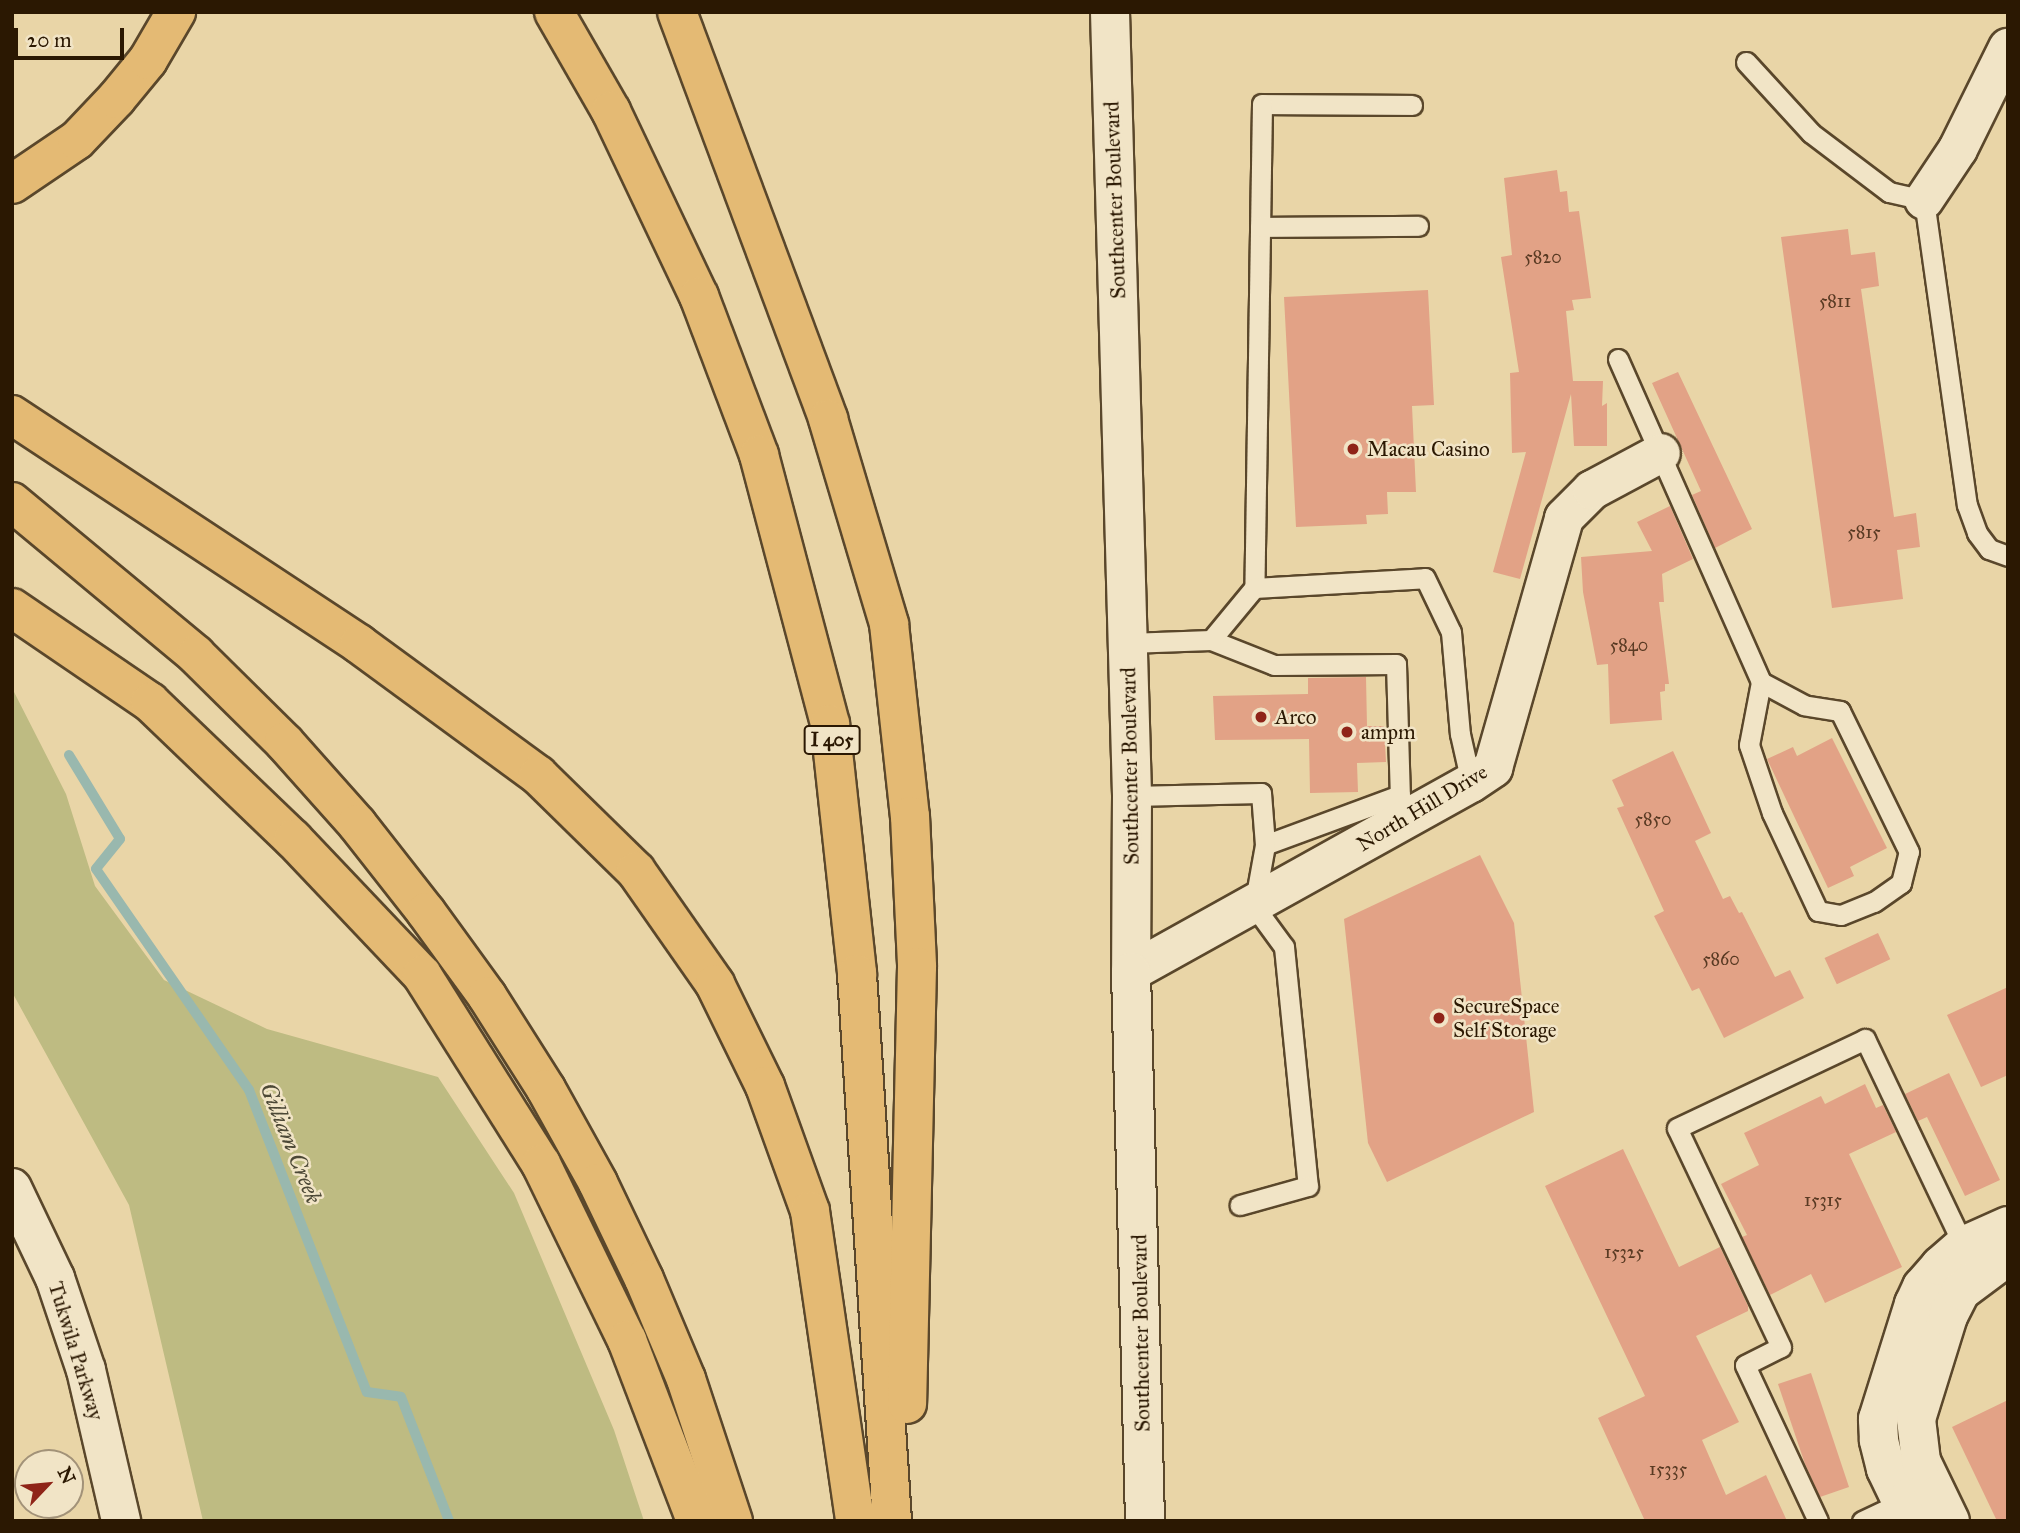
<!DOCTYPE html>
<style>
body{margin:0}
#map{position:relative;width:2020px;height:1533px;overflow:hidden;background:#e9d5a7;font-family:"IM FELL Great Primer",serif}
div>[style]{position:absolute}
.green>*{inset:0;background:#bebb82}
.stream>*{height:10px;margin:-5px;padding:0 5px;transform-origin:5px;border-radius:5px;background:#99b8ae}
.building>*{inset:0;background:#e2a286;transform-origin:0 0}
.roads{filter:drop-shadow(2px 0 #5a472b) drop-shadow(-2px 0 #5a472b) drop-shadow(0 2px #5a472b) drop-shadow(0 -2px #5a472b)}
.service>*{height:19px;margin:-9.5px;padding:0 9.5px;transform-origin:9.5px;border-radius:9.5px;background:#f1e4c6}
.minor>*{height:38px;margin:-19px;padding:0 19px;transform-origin:19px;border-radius:19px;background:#f1e4c6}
.secondary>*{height:38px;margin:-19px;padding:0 19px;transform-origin:19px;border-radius:19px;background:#f1e4c6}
.motorway>*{height:38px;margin:-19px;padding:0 19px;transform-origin:19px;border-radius:19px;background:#e4ba74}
.dots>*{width:19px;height:19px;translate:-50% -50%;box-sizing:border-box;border:4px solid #f1e4c6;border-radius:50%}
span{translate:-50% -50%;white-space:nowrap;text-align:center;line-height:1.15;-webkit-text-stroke:5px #f1e4c6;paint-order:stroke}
.number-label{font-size:18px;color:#593a23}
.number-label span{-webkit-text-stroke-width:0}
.shield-label span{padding:2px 5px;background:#f1e4c6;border:2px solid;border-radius:5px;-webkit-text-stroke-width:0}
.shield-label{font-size:19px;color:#2b1802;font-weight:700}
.street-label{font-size:21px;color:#2b1802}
.poi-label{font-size:21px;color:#2b1802}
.left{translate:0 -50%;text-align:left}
.water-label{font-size:23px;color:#4c4836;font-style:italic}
.frame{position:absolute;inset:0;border:14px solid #2b1802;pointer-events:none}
.north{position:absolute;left:14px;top:1449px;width:70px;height:70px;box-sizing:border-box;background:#f1e4c6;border:2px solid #a29278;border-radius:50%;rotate:64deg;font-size:19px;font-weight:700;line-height:28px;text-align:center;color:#2b1802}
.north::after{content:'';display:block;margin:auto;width:24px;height:32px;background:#8f2418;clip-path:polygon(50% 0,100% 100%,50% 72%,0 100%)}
.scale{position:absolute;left:14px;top:28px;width:110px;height:32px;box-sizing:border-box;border:4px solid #2b1802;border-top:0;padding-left:9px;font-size:21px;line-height:24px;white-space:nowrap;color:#2b1802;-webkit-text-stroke:5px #f1e4c6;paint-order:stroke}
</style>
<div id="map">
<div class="green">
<i style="clip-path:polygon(12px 688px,66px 794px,95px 886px,164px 980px,267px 1029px,438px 1077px,514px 1193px,614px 1430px,644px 1521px,203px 1521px,129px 1205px,12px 992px)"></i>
</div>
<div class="stream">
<i style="left:69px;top:755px;width:98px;rotate:58.7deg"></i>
<i style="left:120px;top:839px;width:38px;rotate:129deg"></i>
<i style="left:96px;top:869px;width:269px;rotate:55.3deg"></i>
<i style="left:249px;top:1090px;width:324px;rotate:68.7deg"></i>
<i style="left:367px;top:1392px;width:34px;rotate:8deg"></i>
<i style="left:401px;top:1397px;width:133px;rotate:68.8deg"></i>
</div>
<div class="building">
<i style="clip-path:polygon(1557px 170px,1560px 192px,1567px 191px,1569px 212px,1579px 211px,1591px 298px,1572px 300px,1574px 310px,1566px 311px,1573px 381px,1603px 381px,1602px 406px,1607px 403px,1607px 446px,1574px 446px,1571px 394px,1520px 579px,1493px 572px,1526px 452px,1512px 453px,1510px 373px,1519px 372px,1501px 257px,1512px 255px,1504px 178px)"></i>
<i style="clip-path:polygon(1848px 229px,1851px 255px,1875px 252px,1879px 286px,1861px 289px,1894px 517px,1916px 513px,1920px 547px,1897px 550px,1903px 599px,1832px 608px,1781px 237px)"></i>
<i style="clip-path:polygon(1428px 290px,1434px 405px,1412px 406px,1416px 492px,1387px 492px,1388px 514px,1366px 515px,1367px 524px,1296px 527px,1284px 297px)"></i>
<i style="clip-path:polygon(1678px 372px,1752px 529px,1715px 548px,1692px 495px,1701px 491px,1652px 383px)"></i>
<i style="clip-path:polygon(1670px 506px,1693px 559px,1662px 574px,1664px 602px,1659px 602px,1669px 684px,1665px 684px,1665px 691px,1660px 692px,1662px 720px,1610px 724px,1608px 664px,1597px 665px,1583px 592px,1581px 557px,1652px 551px,1637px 522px)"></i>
<i style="clip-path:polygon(1366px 677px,1367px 726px,1384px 726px,1386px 762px,1357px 763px,1358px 792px,1310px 793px,1309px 739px,1215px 740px,1213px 696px,1308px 694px,1308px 678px)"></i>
<i style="clip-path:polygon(1832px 738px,1887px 848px,1850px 867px,1854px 876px,1828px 888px,1767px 759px,1793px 747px,1797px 756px)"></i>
<i style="clip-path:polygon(1673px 751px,1711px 833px,1695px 841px,1723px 899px,1730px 896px,1739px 913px,1742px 912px,1775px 977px,1790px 970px,1804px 998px,1724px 1038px,1699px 988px,1692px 991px,1654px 916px,1664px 911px,1617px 808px,1624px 806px,1612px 780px)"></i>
<i style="clip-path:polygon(1480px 855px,1514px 923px,1534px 1112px,1387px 1182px,1368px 1143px,1344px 919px)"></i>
<i style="left:1878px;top:933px;width:29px;height:59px;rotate:65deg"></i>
<i style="clip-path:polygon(2008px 987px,2008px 1075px,1981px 1087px,1947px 1015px)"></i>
<i style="clip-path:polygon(1949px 1073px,2000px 1180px,1965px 1196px,1927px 1117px,1918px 1121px,1905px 1094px)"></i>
<i style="clip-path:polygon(1865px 1084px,1876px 1108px,1883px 1105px,1896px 1132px,1849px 1154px,1902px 1267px,1825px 1303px,1811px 1274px,1770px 1295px,1742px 1237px,1747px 1235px,1721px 1184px,1759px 1165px,1744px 1133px,1821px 1096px,1825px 1104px)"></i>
<i style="clip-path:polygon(1623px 1149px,1679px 1267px,1720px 1247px,1748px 1306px,1748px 1311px,1696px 1336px,1739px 1422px,1702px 1440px,1726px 1495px,1766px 1475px,1787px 1521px,1645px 1521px,1598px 1418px,1645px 1396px,1545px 1186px)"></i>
<i style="clip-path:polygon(1811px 1373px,1849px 1487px,1820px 1497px,1805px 1464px,1778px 1384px)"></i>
<i style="clip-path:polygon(2008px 1400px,2008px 1521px,1997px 1521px,1952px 1427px)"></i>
</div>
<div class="roads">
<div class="service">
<i style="left:1746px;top:62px;width:96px;rotate:47.5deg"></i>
<i style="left:1811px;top:133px;width:98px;rotate:37.1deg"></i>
<i style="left:1889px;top:192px;width:36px;rotate:13deg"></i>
<i style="left:1924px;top:200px;width:308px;rotate:82deg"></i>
<i style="left:1967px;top:505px;width:30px;rotate:70deg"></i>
<i style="left:1977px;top:533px;width:20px;rotate:53deg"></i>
<i style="left:1989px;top:549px;width:20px;rotate:20deg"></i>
<i style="left:1412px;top:105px;width:150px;rotate:-179.6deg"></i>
<i style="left:1262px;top:104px;width:484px;rotate:90.9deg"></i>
<i style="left:1254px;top:588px;width:171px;rotate:-3.3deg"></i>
<i style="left:1425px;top:578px;width:60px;rotate:64.3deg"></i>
<i style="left:1451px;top:632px;width:102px;rotate:85deg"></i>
<i style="left:1460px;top:734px;width:50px;rotate:77.3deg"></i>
<i style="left:1260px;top:227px;width:158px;rotate:-0.4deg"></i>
<i style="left:1618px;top:359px;width:353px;rotate:66.1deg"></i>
<i style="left:1761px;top:682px;width:64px;rotate:100.8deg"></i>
<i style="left:1749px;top:745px;width:72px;rotate:71.3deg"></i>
<i style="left:1772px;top:813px;width:108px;rotate:64.9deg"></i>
<i style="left:1818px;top:911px;width:23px;rotate:10deg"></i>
<i style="left:1841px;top:915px;width:35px;rotate:-22deg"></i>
<i style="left:1874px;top:902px;width:33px;rotate:-35deg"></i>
<i style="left:1901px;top:883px;width:32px;rotate:-76deg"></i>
<i style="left:1909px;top:852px;width:157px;rotate:-116.1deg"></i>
<i style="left:1840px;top:711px;width:36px;rotate:-171deg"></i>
<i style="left:1804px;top:705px;width:49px;rotate:-151.9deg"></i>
<i style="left:1211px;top:640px;width:68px;rotate:21.6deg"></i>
<i style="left:1274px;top:665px;width:122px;rotate:-0.5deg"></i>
<i style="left:1396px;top:664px;width:131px;rotate:88.3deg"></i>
<i style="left:1400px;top:795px;width:144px;rotate:159.7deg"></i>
<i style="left:1265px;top:845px;width:62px;rotate:100.2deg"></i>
<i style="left:1254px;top:906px;width:51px;rotate:53.8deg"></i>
<i style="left:1284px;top:947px;width:240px;rotate:84.3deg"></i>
<i style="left:1308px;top:1186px;width:71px;rotate:164.4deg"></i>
<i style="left:1128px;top:643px;width:83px;rotate:-2.1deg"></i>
<i style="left:1211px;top:640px;width:67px;rotate:-50.4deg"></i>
<i style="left:1132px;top:796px;width:129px;rotate:-1.3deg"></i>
<i style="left:1261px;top:793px;width:52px;rotate:85.6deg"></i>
<i style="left:1818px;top:1521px;width:172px;rotate:-115.1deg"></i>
<i style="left:1745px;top:1365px;width:40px;rotate:-26.6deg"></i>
<i style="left:1781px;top:1347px;width:242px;rotate:-115.4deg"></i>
<i style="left:1677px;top:1128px;width:208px;rotate:-25.3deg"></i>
<i style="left:1865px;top:1039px;width:235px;rotate:64.5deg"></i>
<i style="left:1862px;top:1521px;width:52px;rotate:-25.1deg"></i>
</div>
<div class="minor">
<i style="left:1924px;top:200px;width:61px;rotate:-56.3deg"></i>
<i style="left:1958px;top:149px;width:113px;rotate:-63.7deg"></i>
<i style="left:1131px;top:972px;width:389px;rotate:-29.1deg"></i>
<i style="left:1471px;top:783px;width:27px;rotate:-34deg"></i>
<i style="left:1493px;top:768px;width:260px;rotate:-74.1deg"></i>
<i style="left:1564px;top:518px;width:40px;rotate:-45deg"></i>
<i style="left:1592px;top:490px;width:78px;rotate:-28.2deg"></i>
<i style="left:1911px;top:1521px;width:58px;rotate:-115.7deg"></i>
<i style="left:1886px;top:1469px;width:30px;rotate:-104deg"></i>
<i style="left:1879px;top:1440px;width:21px;rotate:-93deg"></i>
<i style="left:1878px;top:1419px;width:121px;rotate:-72.6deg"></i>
<i style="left:1914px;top:1304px;width:19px;rotate:-65deg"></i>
<i style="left:1922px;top:1287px;width:28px;rotate:-49deg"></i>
<i style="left:1940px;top:1266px;width:30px;rotate:-41deg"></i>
<i style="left:1963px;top:1246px;width:49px;rotate:-24deg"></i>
<i style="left:1950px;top:1521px;width:67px;rotate:-115.8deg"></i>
<i style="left:1921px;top:1461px;width:42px;rotate:-96.8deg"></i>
<i style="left:1916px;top:1419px;width:108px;rotate:-72.7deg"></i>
<i style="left:1948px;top:1316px;width:28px;rotate:-63deg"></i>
<i style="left:1961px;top:1291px;width:59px;rotate:-36.7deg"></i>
</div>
<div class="secondary">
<i style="left:1110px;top:12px;width:784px;rotate:88.39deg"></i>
<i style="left:1132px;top:796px;width:176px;rotate:90.3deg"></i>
<i style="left:1131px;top:972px;width:549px;rotate:88.54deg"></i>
<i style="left:12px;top:1188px;width:100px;rotate:64.5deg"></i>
<i style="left:55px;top:1278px;width:97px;rotate:71.4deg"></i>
<i style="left:86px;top:1370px;width:155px;rotate:76.9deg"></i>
</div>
<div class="motorway">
<i style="left:554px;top:12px;width:114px;rotate:60.1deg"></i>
<i style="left:611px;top:111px;width:205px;rotate:64.6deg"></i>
<i style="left:699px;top:296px;width:170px;rotate:69.3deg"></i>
<i style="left:759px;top:455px;width:278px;rotate:75.2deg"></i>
<i style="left:830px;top:724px;width:251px;rotate:83.8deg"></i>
<i style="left:857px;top:974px;width:548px;rotate:86.34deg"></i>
<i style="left:677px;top:12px;width:434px;rotate:69.6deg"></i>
<i style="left:828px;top:419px;width:214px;rotate:73.4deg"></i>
<i style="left:889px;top:624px;width:193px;rotate:83.8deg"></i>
<i style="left:910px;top:816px;width:151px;rotate:87.3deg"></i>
<i style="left:917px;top:967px;width:437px;rotate:91.3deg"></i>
<i style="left:12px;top:184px;width:78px;rotate:-34.1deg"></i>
<i style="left:77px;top:140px;width:57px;rotate:-46.4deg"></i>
<i style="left:116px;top:99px;width:50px;rotate:-50.6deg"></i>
<i style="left:148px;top:60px;width:56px;rotate:-59.7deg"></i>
<i style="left:12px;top:415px;width:416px;rotate:33.4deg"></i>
<i style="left:359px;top:644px;width:222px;rotate:36.2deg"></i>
<i style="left:538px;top:775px;width:137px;rotate:44.4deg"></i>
<i style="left:636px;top:871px;width:138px;rotate:55deg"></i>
<i style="left:715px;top:984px;width:114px;rotate:63.9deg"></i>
<i style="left:765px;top:1086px;width:133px;rotate:70.2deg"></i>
<i style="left:810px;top:1211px;width:313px;rotate:81.7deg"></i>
<i style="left:12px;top:502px;width:239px;rotate:39.7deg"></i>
<i style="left:196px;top:655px;width:124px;rotate:44.7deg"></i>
<i style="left:284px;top:742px;width:110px;rotate:48.3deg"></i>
<i style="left:357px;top:824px;width:112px;rotate:51.9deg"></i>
<i style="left:426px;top:912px;width:104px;rotate:54deg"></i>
<i style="left:487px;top:996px;width:110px;rotate:57.6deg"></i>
<i style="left:546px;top:1089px;width:107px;rotate:61deg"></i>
<i style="left:598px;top:1183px;width:106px;rotate:64.4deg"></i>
<i style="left:644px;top:1279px;width:108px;rotate:67.2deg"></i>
<i style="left:686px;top:1379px;width:150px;rotate:71.7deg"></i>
<i style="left:12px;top:608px;width:167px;rotate:34.3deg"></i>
<i style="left:150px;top:702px;width:198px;rotate:43.8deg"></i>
<i style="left:293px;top:839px;width:187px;rotate:46.5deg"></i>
<i style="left:422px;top:975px;width:223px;rotate:57.8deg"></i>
<i style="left:541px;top:1164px;width:196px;rotate:64deg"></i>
<i style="left:627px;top:1340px;width:194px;rotate:69.1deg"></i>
</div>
</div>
<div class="dots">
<i style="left:1353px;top:449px;background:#8f2418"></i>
<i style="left:1261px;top:717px;background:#8f2418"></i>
<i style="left:1347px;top:732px;background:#8f2418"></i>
<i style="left:1439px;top:1018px;background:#8f2418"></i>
</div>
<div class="number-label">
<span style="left:1543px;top:257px">5820</span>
<span style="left:1835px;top:301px">5811</span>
<span style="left:1864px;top:532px">5815</span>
<span style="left:1629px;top:645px">5840</span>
<span style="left:1653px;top:819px">5850</span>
<span style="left:1721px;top:959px">5860</span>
<span style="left:1823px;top:1200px">15315</span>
<span style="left:1624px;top:1252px">15325</span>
<span style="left:1668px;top:1469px">15335</span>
</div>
<div class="shield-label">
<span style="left:832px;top:740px">I 405</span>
</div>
<div class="street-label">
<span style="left:1115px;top:200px;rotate:-92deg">Southcenter Boulevard</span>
<span style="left:1130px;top:766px;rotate:-91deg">Southcenter Boulevard</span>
<span style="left:1422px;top:808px;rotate:-31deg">North Hill Drive</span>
<span style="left:1141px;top:1333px;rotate:-91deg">Southcenter Boulevard</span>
<span style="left:76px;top:1351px;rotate:73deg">Tukwila Parkway</span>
</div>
<div class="poi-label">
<span class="left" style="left:1367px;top:449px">Macau Casino</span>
<span class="left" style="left:1275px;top:717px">Arco</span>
<span class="left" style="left:1361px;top:732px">ampm</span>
<span class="left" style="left:1453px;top:1018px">SecureSpace<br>Self Storage</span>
</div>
<div class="water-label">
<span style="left:291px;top:1143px;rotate:68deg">Gilliam Creek</span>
</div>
<div class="frame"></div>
<div class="north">N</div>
<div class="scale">20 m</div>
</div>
